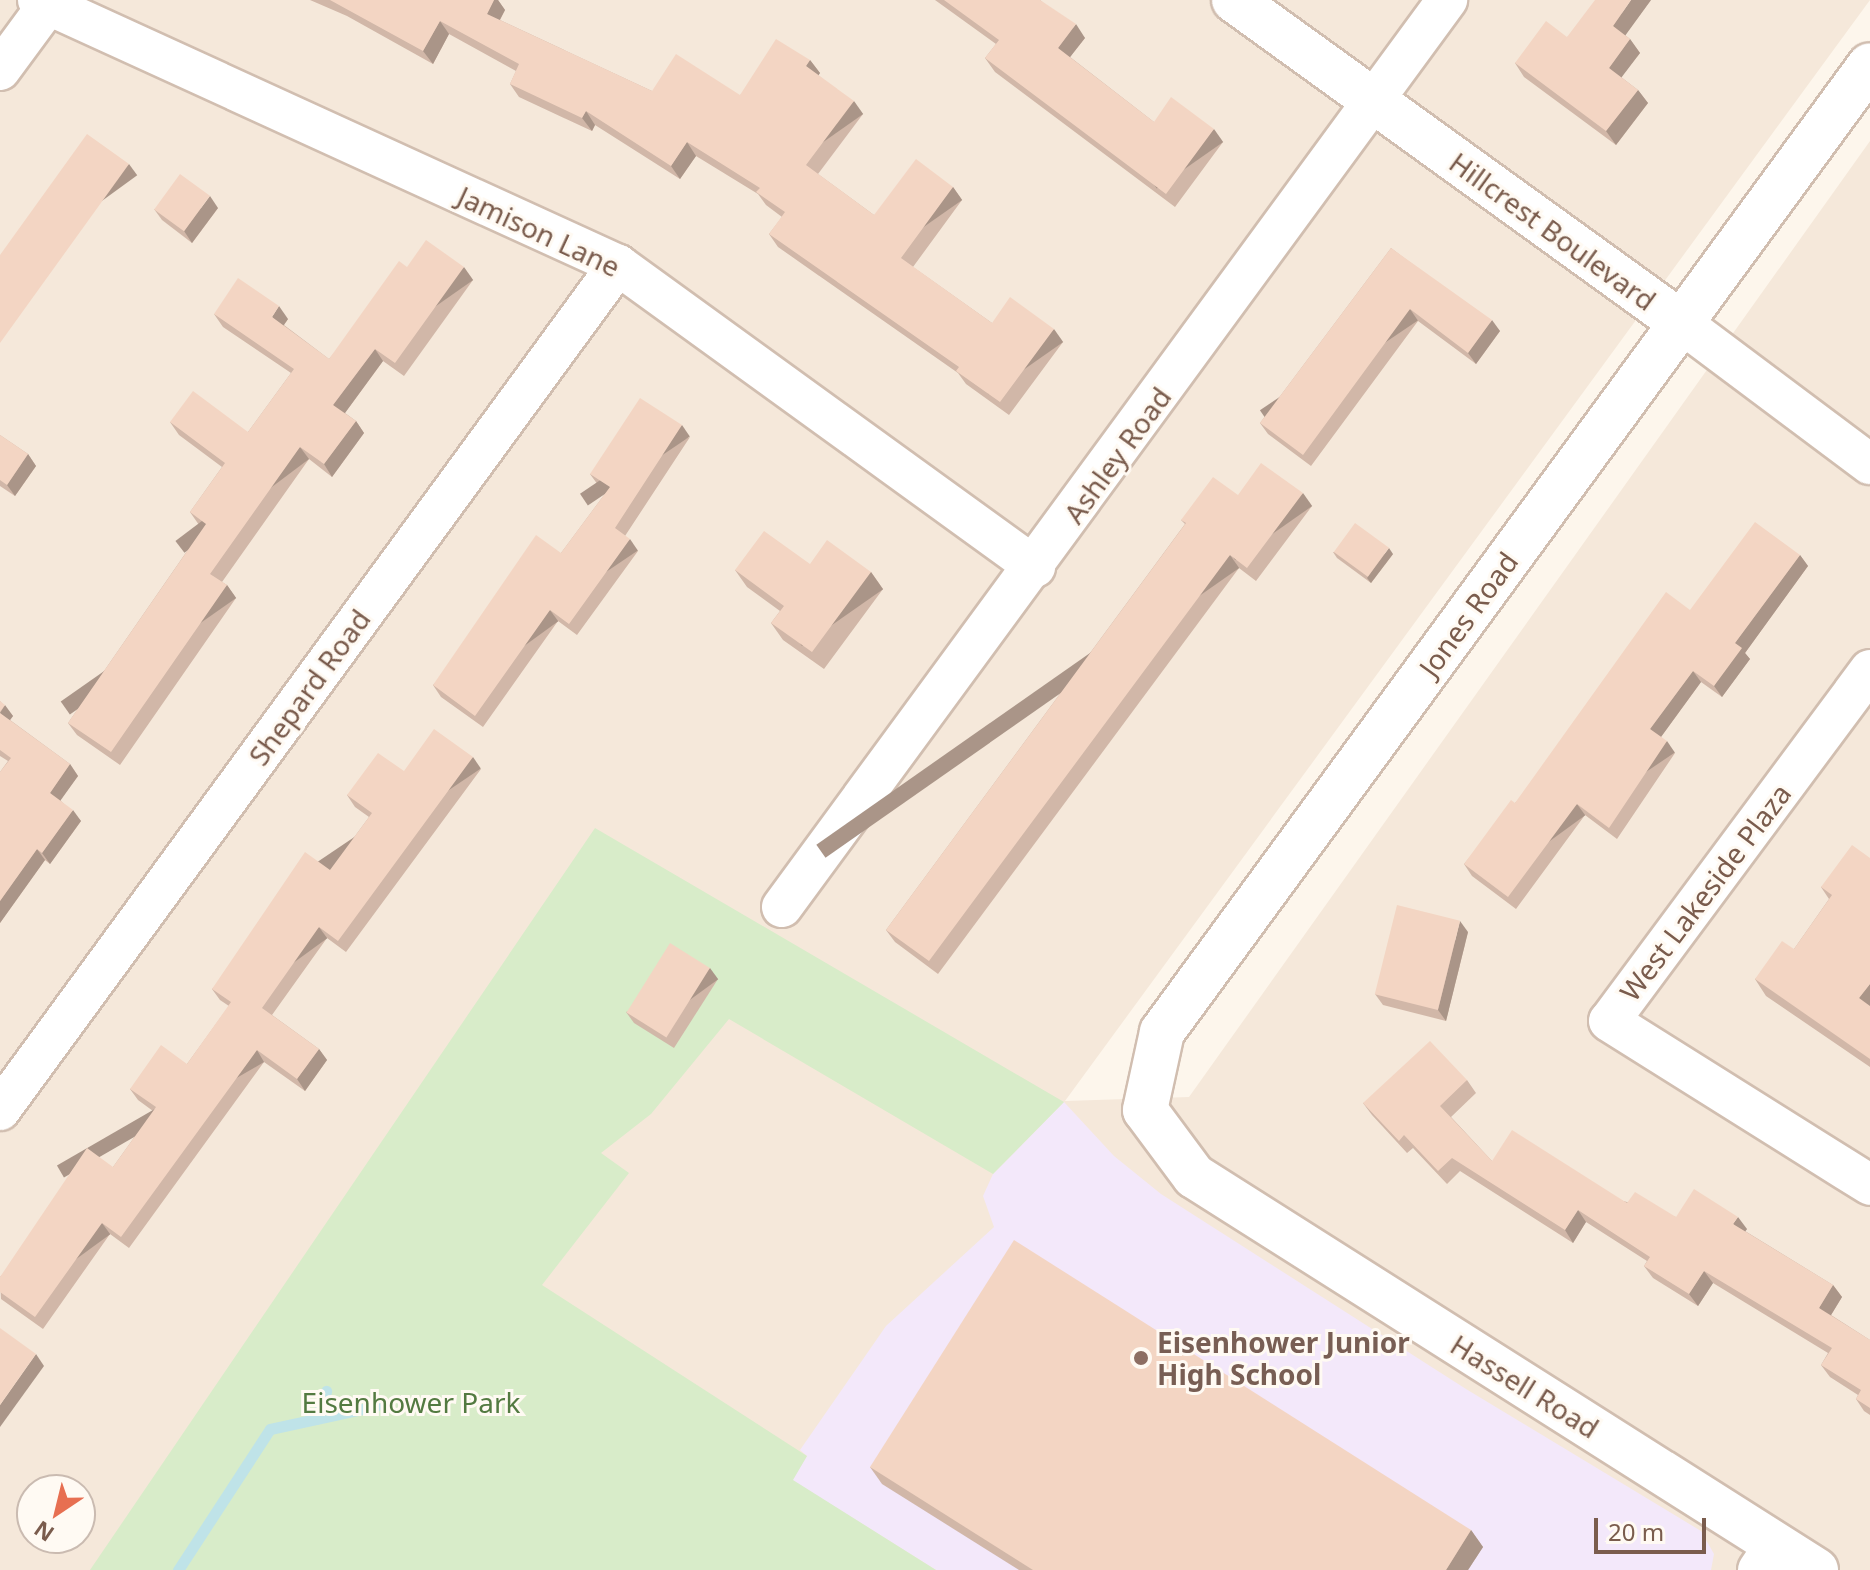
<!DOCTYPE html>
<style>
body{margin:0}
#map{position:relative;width:1870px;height:1570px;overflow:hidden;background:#fdf6ec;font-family:"Noto Sans",sans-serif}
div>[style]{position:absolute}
.residential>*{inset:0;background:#f5e8da}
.education>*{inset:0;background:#f3e8fa}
.green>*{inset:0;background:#d8ecc9}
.stream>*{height:11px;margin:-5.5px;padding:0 5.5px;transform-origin:5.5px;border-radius:5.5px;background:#bfe3e8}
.roads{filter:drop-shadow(2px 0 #d1beb0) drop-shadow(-2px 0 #d1beb0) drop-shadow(0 2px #d1beb0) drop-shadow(0 -2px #d1beb0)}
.street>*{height:40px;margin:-20px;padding:0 20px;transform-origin:20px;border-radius:20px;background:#fff}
.secondary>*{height:44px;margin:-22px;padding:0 22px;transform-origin:22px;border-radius:22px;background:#fff}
.wall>*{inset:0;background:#d1b7a8}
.shaded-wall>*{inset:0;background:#aa9588;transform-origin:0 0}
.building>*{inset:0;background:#f3d5c3;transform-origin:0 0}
.dots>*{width:22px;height:22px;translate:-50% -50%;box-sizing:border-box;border:4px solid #fffaf3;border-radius:50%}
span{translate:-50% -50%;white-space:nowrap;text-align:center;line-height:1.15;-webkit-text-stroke:6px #fffaf3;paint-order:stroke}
.street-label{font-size:28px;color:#7a5c4d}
.education-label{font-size:28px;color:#785e54;font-weight:700}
.left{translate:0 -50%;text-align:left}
.park-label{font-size:28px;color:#537a41}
.north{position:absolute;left:16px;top:1474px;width:80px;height:80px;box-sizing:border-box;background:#fffaf3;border:2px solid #cabbb1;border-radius:50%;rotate:215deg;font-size:22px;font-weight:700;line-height:32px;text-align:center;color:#7a5c4d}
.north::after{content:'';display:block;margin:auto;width:28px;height:36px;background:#e76f51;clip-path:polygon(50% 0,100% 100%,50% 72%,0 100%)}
.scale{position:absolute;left:1594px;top:1518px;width:112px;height:36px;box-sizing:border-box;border:4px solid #7a5c4d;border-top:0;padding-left:10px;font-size:24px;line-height:28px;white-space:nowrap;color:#7a5c4d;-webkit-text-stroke:6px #fffaf3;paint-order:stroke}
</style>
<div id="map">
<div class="residential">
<i style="clip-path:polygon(evenodd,0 0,1870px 0,1065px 1101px,1189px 1097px,1870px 141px,1870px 1570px,0 1570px,0 0,32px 1490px,80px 1490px,80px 1538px,32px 1538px,32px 1490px)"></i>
</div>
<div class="education">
<i style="clip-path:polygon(1064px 1102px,1114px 1156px,1161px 1194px,1466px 1389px,1701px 1531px,1714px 1554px,1711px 1570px,936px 1570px,792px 1480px,807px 1456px,800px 1450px,886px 1326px,994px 1227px,983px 1196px,993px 1174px)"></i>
</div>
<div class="green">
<i style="clip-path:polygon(595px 828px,1064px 1102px,993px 1174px,729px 1019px,651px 1114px,601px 1153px,629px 1173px,542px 1285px,807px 1456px,793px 1480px,936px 1570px,90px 1570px)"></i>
</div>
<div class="stream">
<i style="left:316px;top:1419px;width:30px;rotate:-70deg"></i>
<i style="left:178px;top:1570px;width:168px;rotate:-56.9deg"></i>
<i style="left:270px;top:1429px;width:108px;rotate:-12.2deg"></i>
</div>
<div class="roads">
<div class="street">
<i style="left:38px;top:0;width:638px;rotate:24.56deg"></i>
<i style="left:618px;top:265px;width:515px;rotate:35.91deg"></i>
<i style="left:0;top:70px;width:79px;rotate:-53.7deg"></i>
<i style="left:1680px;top:322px;width:237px;rotate:36.8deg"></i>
<i style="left:1870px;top:670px;width:437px;rotate:126.6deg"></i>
<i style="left:1609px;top:1021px;width:308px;rotate:32.1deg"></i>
<i style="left:782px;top:907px;width:1125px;rotate:-53.75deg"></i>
<i style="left:0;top:1110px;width:1047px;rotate:-53.82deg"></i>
<i style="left:1758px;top:1570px;width:30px;rotate:-56deg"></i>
</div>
<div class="secondary">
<i style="left:1234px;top:0;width:550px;rotate:35.83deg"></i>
<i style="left:1816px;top:1570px;width:736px;rotate:-147.65deg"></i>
<i style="left:1194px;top:1176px;width:82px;rotate:-126.6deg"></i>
<i style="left:1145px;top:1110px;width:80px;rotate:-77.7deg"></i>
<i style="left:1162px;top:1032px;width:1198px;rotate:-53.79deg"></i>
</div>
</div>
<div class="wall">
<i style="clip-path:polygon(310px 0,498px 0,505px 10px,500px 20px,652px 91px,740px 95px,810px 60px,820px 73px,818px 75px,863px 114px,818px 174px,874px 215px,953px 187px,962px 200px,913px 267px,992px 323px,1063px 342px,1009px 415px,966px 384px,958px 373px,778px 247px,769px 234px,782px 217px,766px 205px,758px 194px,696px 156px,680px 179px,595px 125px,592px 131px,519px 97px,510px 84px,516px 71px,449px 34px,433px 64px,347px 16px)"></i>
<i style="clip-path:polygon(935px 0,1040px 0,1085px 38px,1070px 57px,1154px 122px,1223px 142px,1175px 207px,995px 72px,985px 58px,996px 44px)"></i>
<i style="clip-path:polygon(1651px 0,1625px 35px,1630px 39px,1640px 53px,1621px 77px,1638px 90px,1648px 103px,1616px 145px,1524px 77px,1515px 63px,1567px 37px)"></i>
<i style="clip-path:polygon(218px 208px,192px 243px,162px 220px,154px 209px)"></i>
<i style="clip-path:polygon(1391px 248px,1500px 331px,1476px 364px,1418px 321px,1311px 466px,1268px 434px,1260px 423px)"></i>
<i style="clip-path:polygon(407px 267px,473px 280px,404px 376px,383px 361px,345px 413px,356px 421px,364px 433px,332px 477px,309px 459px,222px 582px,227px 585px,236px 598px,120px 765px,77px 735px,68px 723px,203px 528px,199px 525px,190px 512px,222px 467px,179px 435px,170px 422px,248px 432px,291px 373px,223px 327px,214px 314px,288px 319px,284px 325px,329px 359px)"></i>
<i style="clip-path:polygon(0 435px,28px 454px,36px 466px,15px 496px,0 486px)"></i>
<i style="clip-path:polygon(690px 437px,625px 536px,638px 551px,577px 635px,558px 621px,483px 727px,441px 697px,433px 685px,561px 553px,607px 491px,598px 485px,590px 474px)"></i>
<i style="clip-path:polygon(1238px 495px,1312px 506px,1256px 581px,1239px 568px,938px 974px,895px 942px,886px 930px,1185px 524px,1181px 520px)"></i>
<i style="clip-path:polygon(1333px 552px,1393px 554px,1371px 583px,1337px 558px)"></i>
<i style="clip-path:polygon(1800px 555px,1808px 566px,1745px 653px,1750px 659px,1722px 697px,1701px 682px,1661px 737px,1675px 753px,1617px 839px,1585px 815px,1516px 909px,1472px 876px,1464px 864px,1515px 803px)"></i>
<i style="clip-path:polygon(810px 564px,871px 572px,883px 589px,824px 669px,783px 640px,771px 623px,780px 611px,747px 587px,735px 570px)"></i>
<i style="clip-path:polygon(0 701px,13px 716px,10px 720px,70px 764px,78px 776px,60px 800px,81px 821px,50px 864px,45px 860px,0 923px,0 772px,8px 761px,0 756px)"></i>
<i style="clip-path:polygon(481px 769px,346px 952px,327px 938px,272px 1015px,319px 1049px,327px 1060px,305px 1091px,264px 1062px,129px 1248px,110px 1234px,43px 1329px,1px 1299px,0 1277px,113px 1167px,153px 1111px,138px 1100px,130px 1089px,187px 1064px,229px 1006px,220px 1000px,212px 989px,330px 870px,369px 817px,355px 807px,347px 795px,404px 771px)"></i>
<i style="clip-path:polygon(1870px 858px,1870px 1067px,1766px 996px,1755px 979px,1794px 949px,1829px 899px,1821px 887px)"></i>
<i style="clip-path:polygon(1468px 932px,1446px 1021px,1383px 1005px,1375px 994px)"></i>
<i style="clip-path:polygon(718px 979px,674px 1048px,634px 1023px,626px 1012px)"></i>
<i style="clip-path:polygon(1467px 1080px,1476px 1093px,1451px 1117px,1492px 1161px,1676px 1217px,1747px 1229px,1745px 1231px,1833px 1285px,1842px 1297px,1831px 1315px,1870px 1340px,1870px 1415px,1864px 1411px,1856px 1399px,1858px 1395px,1830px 1377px,1821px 1365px,1828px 1353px,1713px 1283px,1698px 1306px,1653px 1278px,1644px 1266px,1647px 1261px,1586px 1222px,1573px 1243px,1460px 1171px,1447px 1184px,1413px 1148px,1407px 1153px,1372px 1115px,1363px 1103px)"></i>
<i style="clip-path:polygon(870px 1467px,1471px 1530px,1483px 1547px,1468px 1570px,1019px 1570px,882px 1484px)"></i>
</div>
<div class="shaded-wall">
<i style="clip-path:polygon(494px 0,498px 0,505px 10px,496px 27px,487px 14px)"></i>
<i style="clip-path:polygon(1631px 0,1651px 0,1622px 40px,1613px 26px)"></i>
<i style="clip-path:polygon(440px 21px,449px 34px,433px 64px,423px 51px)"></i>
<i style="clip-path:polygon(1076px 24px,1085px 38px,1067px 61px,1058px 48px)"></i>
<i style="clip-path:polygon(1630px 39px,1640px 53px,1618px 82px,1609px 68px)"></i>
<i style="clip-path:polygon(810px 60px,820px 73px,816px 79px,806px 66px)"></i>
<i style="clip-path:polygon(1638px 90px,1648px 103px,1616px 145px,1606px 131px)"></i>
<i style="left:854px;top:101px;width:16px;height:80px;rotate:55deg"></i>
<i style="clip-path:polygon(586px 111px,595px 125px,592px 131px,582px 118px)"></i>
<i style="left:1214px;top:129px;width:16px;height:81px;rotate:55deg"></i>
<i style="clip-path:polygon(687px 142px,696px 156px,680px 179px,671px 166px)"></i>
<i style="left:129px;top:164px;width:14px;height:221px;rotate:54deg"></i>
<i style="left:953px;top:187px;width:16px;height:88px;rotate:55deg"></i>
<i style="clip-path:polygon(210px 196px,218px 208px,192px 243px,184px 231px)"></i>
<i style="left:464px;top:267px;width:16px;height:118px;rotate:55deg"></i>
<i style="clip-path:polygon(279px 306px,288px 319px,281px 329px,272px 317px)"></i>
<i style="left:1410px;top:309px;width:14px;height:181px;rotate:56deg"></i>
<i style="clip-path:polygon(1492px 320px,1500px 331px,1476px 364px,1468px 353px)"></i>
<i style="left:1054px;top:329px;width:16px;height:91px;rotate:55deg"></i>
<i style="clip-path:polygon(375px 349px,383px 361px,342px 417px,333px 405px)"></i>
<i style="clip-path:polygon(356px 421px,364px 433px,332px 477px,324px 464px)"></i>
<i style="left:682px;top:425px;width:14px;height:123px;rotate:56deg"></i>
<i style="left:300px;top:447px;width:15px;height:156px;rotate:53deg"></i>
<i style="clip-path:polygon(28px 454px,36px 466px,15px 496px,7px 485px)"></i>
<i style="left:1303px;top:493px;width:16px;height:94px;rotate:55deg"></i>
<i style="left:630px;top:539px;width:14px;height:105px;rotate:56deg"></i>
<i style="clip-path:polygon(1389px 548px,1393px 554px,1371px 583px,1367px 578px)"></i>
<i style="left:1230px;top:555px;width:16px;height:505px;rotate:55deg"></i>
<i style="clip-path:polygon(1800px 555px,1808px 566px,1745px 653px,1750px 659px,1722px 697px,1714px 686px,1735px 643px)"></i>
<i style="left:871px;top:572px;width:21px;height:99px;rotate:55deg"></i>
<i style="left:227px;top:585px;width:16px;height:203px;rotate:55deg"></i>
<i style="left:550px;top:610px;width:14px;height:130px;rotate:54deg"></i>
<i style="clip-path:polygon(1693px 671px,1701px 682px,1658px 741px,1650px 729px)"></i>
<i style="clip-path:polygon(5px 705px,13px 716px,7px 724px,0 713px)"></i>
<i style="left:1667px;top:741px;width:14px;height:105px;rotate:56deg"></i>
<i style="left:473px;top:757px;width:14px;height:228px;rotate:56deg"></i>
<i style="clip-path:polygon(70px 764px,78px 776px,58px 804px,50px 793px)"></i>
<i style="left:1577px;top:804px;width:14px;height:116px;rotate:54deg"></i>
<i style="clip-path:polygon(73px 810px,81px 821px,50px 864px,42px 853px)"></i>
<i style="clip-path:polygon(37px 849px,45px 860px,0 923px,0 901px)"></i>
<i style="clip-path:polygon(1460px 921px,1468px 932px,1446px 1021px,1438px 1010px)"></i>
<i style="left:319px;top:927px;width:14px;height:99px;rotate:54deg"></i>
<i style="left:710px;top:968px;width:14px;height:82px;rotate:54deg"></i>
<i style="clip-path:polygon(1870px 984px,1870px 1013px,1859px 998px)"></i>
<i style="clip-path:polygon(319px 1049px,327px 1060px,305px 1091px,297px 1079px)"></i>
<i style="left:257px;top:1050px;width:14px;height:231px;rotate:60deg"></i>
<i style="clip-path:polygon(1578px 1210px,1586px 1222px,1573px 1243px,1565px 1230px)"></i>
<i style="clip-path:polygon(1738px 1217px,1747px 1229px,1742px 1236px,1733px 1224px)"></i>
<i style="left:102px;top:1223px;width:14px;height:115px;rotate:54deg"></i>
<i style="clip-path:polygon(1704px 1271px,1713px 1283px,1698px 1306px,1689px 1294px)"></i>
<i style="clip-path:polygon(1833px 1285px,1842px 1297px,1828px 1320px,1819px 1308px)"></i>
<i style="clip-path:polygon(36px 1354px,44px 1366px,0 1427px,0 1405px)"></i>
<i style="clip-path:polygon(1471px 1530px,1483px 1547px,1468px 1570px,1446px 1570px)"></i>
</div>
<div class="building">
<i style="clip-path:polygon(330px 0,494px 0,487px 14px,652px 91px,676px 54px,740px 95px,776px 39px,810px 60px,806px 66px,854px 101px,806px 165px,874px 215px,916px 159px,953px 187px,901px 258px,992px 323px,1010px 297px,1054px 329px,1000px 402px,956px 371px,959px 367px,769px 234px,785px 212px,756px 192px,760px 188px,687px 142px,671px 166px,586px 111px,582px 118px,510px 84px,519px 64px,440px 21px,423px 51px)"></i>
<i style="clip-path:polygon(944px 0,1040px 0,1076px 24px,1058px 48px,1154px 122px,1171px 97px,1214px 129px,1166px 194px,985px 58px,999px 40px)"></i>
<i style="clip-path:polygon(1595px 0,1631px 0,1613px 26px,1630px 39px,1609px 68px,1638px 90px,1606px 131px,1515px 63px,1546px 21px,1567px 37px)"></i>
<i style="clip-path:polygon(87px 134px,129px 164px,0 343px,0 255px)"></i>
<i style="left:180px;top:174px;width:37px;height:44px;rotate:36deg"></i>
<i style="clip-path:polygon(426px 240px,464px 267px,395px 363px,375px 349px,333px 405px,356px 421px,324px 464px,300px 447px,210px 574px,227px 585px,111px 752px,68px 723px,206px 524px,190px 512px,225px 463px,170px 422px,193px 391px,248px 432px,294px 369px,214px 314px,238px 278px,279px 306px,272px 317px,329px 359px,399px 261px,407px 267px)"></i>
<i style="clip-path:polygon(1391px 248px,1492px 320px,1468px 353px,1410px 309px,1303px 455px,1260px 423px)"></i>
<i style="clip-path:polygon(640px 398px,682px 425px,615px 528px,630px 539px,569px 624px,550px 610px,475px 716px,433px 685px,536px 535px,561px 553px,610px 487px,590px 474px)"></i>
<i style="clip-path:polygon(0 435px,28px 454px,7px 485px,0 480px)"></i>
<i style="clip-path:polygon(1261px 463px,1303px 493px,1247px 568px,1230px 555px,929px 961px,886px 930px,1186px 523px,1181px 520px,1213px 477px,1238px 495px)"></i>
<i style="clip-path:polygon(1755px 522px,1800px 555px,1735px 643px,1742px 648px,1714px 686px,1693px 671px,1650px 729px,1667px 741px,1609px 828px,1577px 804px,1508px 897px,1464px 864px,1511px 800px,1515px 803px,1666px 592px,1690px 610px)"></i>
<i style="left:1355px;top:523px;width:42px;height:36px;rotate:36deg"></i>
<i style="clip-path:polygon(764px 531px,810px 564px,827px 540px,871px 572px,812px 652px,771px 623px,784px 606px,735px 570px)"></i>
<i style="clip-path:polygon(0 701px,5px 705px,0 712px)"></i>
<i style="clip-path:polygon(0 713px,70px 764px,50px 793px,73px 810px,42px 853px,37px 849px,0 901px,0 772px,11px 758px,0 750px)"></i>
<i style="clip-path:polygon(434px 729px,473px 757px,338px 941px,319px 927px,262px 1008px,319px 1049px,297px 1079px,257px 1050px,121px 1237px,102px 1223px,35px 1317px,0 1292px,0 1277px,87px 1148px,113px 1167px,156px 1107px,130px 1089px,161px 1045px,187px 1064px,231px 1002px,212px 989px,305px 852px,330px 870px,372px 813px,347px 795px,378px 753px,404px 771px)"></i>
<i style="clip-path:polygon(1852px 845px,1870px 858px,1870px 984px,1859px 998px,1870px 1006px,1870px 1059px,1755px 979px,1782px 941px,1794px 949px,1832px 895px,1821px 887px)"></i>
<i style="left:1397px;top:905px;width:65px;height:92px;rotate:14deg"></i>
<i style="left:670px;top:943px;width:47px;height:82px;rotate:32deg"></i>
<i style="clip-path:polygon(1430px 1041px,1467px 1080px,1440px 1106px,1492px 1161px,1512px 1130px,1627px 1203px,1635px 1192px,1676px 1217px,1694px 1189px,1738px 1217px,1733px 1224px,1833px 1285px,1819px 1308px,1870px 1340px,1870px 1408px,1856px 1399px,1861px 1390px,1821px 1365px,1832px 1348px,1704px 1271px,1689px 1294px,1644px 1266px,1650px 1257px,1578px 1210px,1565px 1230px,1452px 1158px,1438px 1171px,1404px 1135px,1399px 1141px,1363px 1103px)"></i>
<i style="clip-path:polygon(1014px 1240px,1471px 1530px,1446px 1570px,1033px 1570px,870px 1467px)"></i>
<i style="clip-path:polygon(0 1328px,36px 1354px,0 1405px)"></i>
</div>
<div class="dots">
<i style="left:1141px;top:1358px;background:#8d6e63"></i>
</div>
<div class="street-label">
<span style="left:539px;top:231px;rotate:25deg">Jamison Lane</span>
<span style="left:1553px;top:231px;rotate:36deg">Hillcrest Boulevard</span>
<span style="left:1117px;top:455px;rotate:-54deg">Ashley Road</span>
<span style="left:1468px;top:614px;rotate:-54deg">Jones Road</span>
<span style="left:309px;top:687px;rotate:-54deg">Shepard Road</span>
<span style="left:1705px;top:892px;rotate:-53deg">West Lakeside Plaza</span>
<span style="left:1525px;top:1386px;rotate:32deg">Hassell Road</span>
</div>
<div class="education-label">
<span class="left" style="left:1157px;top:1358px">Eisenhower Junior<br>High School</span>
</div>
<div class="park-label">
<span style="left:411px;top:1402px">Eisenhower Park</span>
</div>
<div class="north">N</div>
<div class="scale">20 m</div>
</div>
